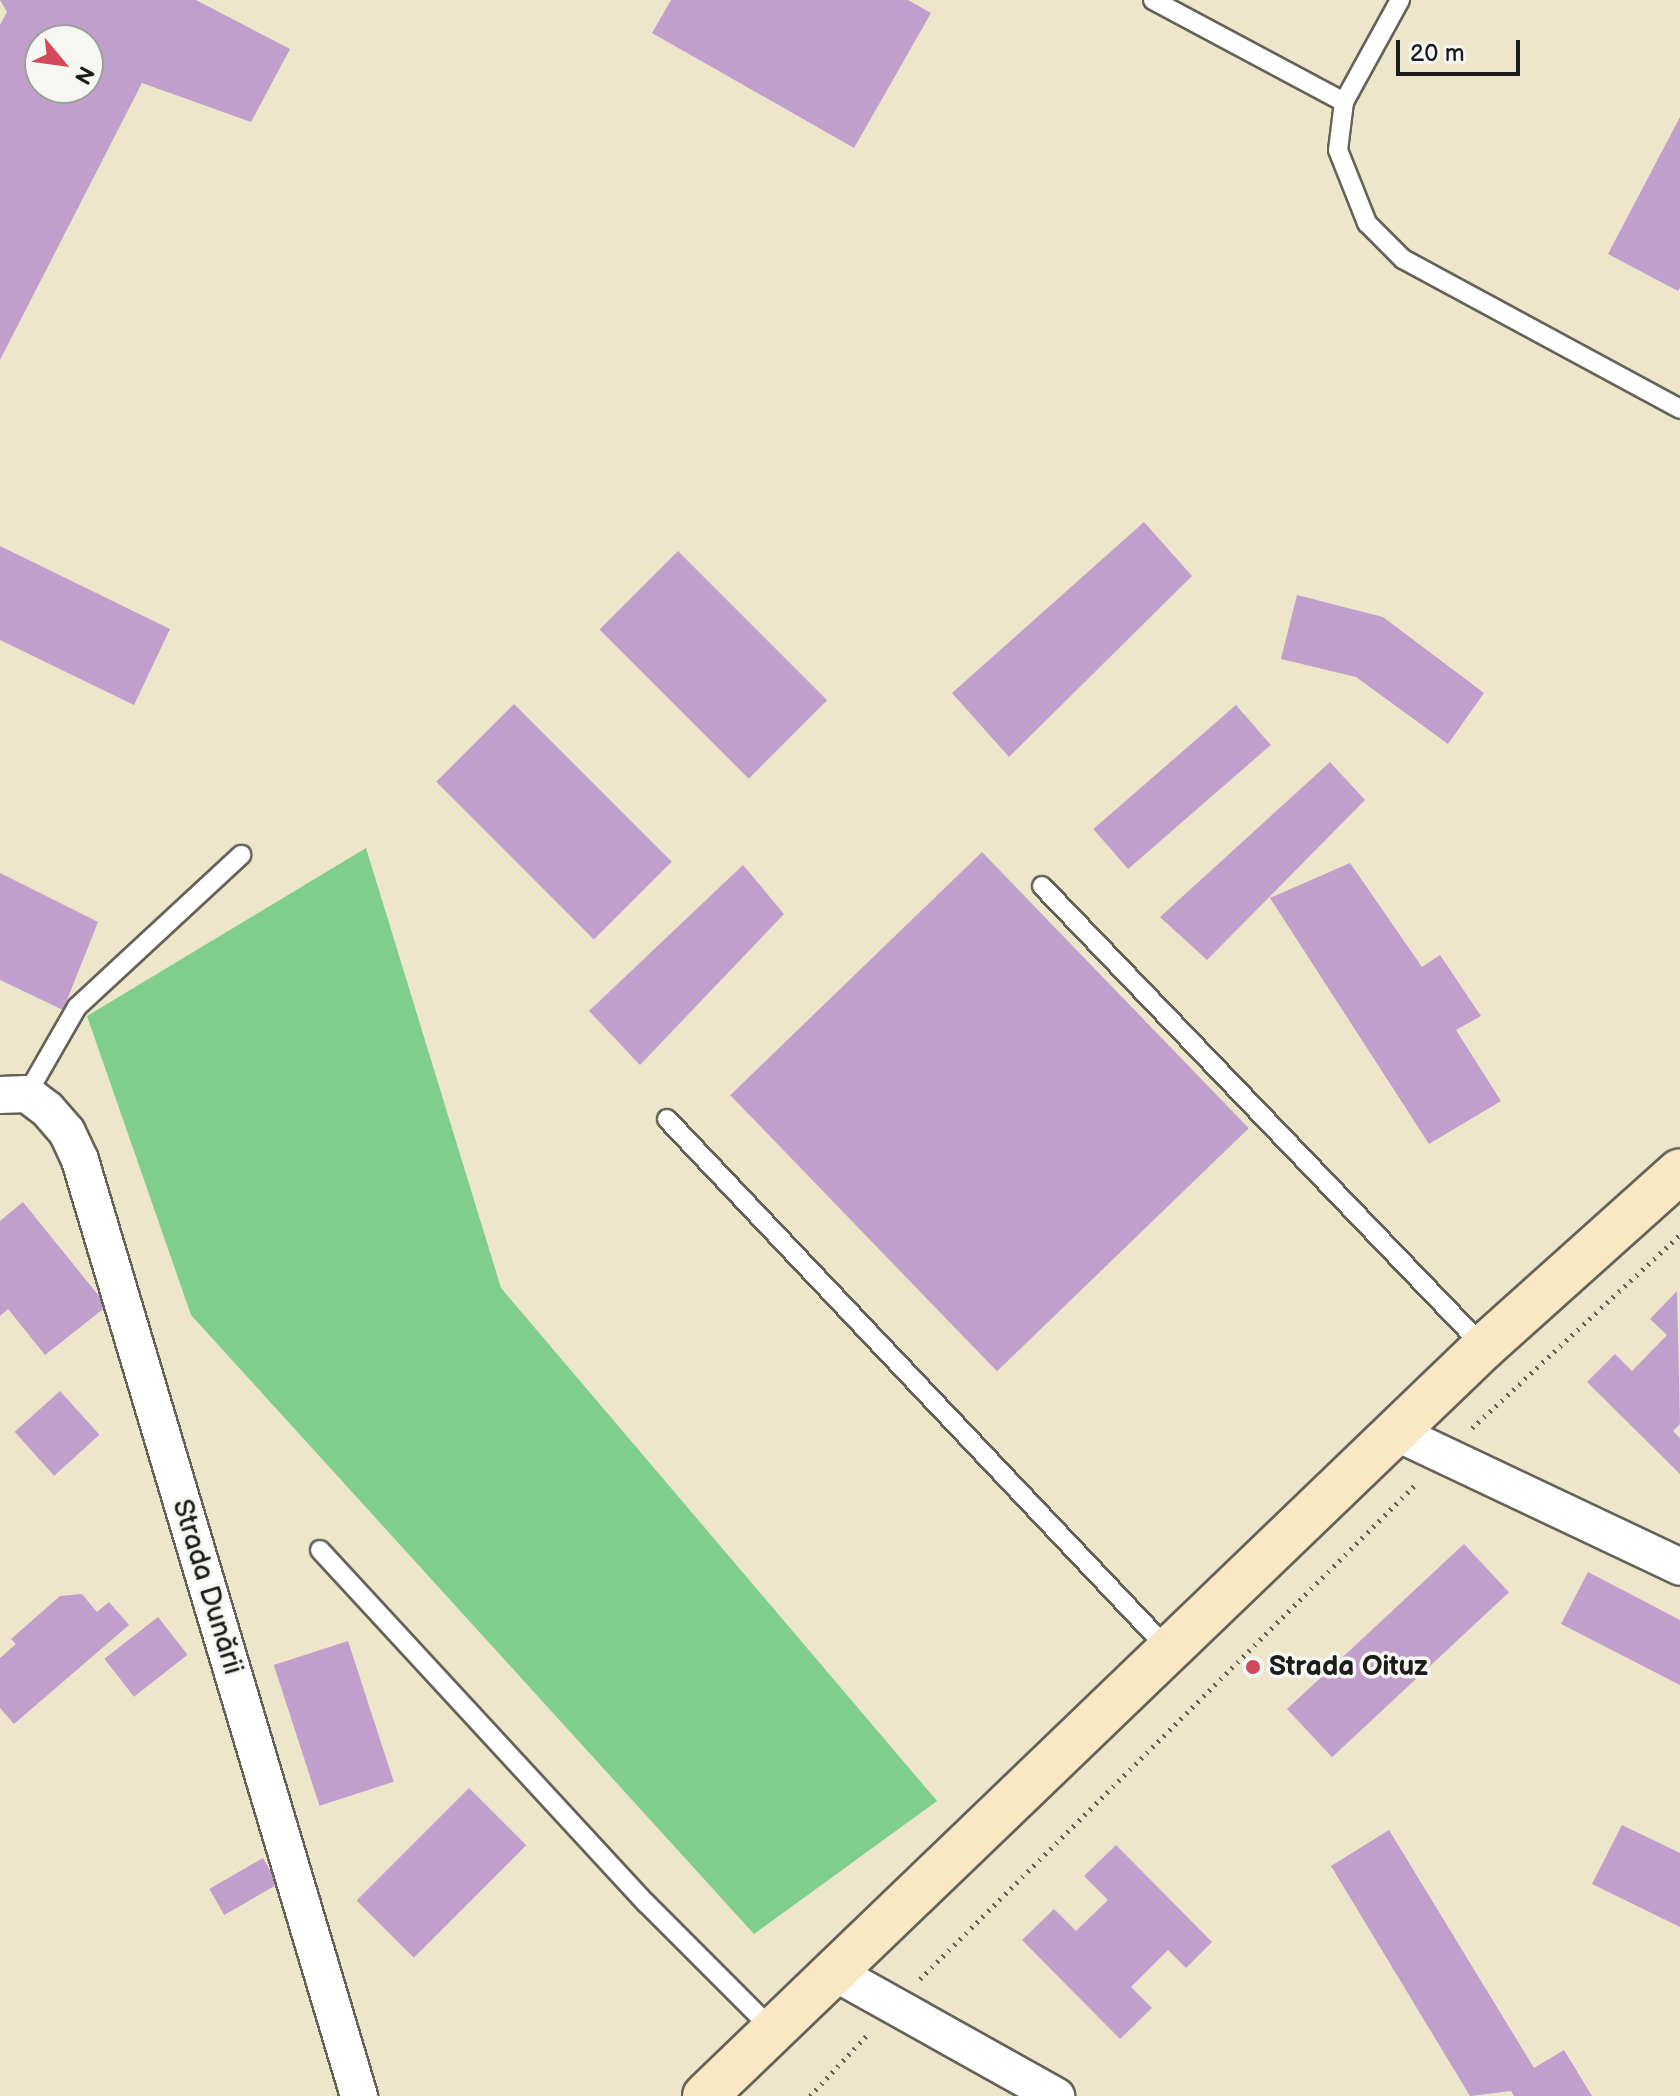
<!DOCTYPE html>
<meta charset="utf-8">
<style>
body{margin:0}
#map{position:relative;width:1680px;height:2096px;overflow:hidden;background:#ede6cb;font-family:"Balsamiq Sans",sans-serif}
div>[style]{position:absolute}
.green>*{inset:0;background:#7fce8e}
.building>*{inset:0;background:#c19fcc;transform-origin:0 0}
.path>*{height:5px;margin-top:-2.5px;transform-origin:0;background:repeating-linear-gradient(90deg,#656359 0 2px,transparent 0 8px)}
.roads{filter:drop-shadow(2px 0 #656359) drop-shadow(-2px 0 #656359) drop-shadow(0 2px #656359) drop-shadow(0 -2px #656359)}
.lane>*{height:18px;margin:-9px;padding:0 9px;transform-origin:9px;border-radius:9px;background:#fff}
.street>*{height:36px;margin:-18px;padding:0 18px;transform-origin:18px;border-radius:18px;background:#fff}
.secondary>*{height:44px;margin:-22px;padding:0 22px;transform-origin:22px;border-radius:22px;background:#fae7c3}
.dots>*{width:22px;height:22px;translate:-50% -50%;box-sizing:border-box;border:4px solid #f6f6f2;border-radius:50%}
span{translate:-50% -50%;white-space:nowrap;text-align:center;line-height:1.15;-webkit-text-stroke:7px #f6f6f2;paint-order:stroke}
.street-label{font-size:28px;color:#1c1c1c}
.poi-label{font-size:28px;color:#1c1c1c;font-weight:700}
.left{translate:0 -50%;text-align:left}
.north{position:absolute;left:24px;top:24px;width:80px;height:80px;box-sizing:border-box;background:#f6f6f2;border:2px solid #9f9f9c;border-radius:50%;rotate:119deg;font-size:22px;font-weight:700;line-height:32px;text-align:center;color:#1c1c1c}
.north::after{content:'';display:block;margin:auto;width:28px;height:36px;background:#d1495b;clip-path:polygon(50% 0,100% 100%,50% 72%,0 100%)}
.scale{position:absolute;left:1396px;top:40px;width:124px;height:36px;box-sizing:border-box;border:4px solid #1c1c1c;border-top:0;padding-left:10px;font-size:24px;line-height:28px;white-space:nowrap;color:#1c1c1c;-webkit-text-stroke:6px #f6f6f2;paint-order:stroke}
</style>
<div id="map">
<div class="green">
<i style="clip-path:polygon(366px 848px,501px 1288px,937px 1801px,754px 1934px,191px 1315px,87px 1016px)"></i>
</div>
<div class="building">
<i style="clip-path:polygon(evenodd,0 0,196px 0,290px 49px,251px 122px,142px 83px,0 360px,0 25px,7px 12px,0 0,40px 40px,88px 40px,88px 88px,40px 88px,40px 40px)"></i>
<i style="clip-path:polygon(671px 0,908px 0,931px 13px,854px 148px,652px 33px)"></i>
<i style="clip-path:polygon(1680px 117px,1680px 288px,1678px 291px,1608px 254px)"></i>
<i style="clip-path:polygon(1144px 522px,1192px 576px,1009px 757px,952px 693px)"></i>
<i style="clip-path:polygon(0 546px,170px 629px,134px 705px,0 640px)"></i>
<i style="left:678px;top:551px;width:211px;height:111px;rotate:45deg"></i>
<i style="clip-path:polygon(1297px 595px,1383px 617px,1484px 693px,1448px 744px,1356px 677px,1281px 659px)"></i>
<i style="left:514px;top:704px;width:223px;height:110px;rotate:45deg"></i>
<i style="left:1236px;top:705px;width:53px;height:189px;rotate:49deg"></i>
<i style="clip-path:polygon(1330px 762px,1365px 800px,1207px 960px,1160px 917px)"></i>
<i style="left:982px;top:852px;width:384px;height:350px;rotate:46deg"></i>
<i style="clip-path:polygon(1350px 863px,1422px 967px,1440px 955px,1481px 1016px,1456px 1030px,1501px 1101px,1429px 1144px,1270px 898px)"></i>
<i style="clip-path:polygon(743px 865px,784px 914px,640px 1065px,589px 1011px)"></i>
<i style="clip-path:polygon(0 873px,98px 922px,63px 1010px,0 980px)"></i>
<i style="clip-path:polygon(23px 1202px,107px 1306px,45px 1355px,8px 1309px,0 1316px,0 1221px)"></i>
<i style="clip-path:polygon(1677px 1291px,1680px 1424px,1673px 1431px,1680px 1438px,1680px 1474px,1587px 1382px,1615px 1354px,1632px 1371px,1667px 1335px,1650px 1319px)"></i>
<i style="left:60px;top:1391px;width:59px;height:61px;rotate:48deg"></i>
<i style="left:1464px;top:1544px;width:66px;height:242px;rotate:47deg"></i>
<i style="clip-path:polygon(1588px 1572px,1680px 1620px,1680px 1685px,1561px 1624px)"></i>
<i style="clip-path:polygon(82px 1594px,97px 1612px,109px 1602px,129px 1625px,14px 1724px,0 1708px,0 1658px,16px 1644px,11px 1639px,60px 1596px)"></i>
<i style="left:158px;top:1617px;width:48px;height:68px;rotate:52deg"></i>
<i style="left:348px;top:1641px;width:148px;height:78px;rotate:72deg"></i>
<i style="left:469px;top:1788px;width:81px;height:159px;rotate:45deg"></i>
<i style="clip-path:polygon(1622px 1825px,1680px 1853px,1680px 1927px,1592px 1884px)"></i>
<i style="clip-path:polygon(1389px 1830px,1534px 2068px,1564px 2050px,1592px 2096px,1514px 2096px,1511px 2091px,1470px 2096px,1331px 1866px)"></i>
<i style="clip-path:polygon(1116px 1845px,1212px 1942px,1186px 1968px,1168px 1950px,1131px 1987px,1152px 2008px,1120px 2039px,1022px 1940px,1054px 1909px,1076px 1931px,1108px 1900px,1084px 1876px)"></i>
<i style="left:263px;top:1858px;width:30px;height:62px;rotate:60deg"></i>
</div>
<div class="path">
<i style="left:1472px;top:1428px;width:284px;rotate:-42.9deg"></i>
<i style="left:920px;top:1979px;width:702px;rotate:-44.94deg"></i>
<i style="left:810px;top:2096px;width:83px;rotate:-46.9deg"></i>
</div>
<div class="roads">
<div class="lane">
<i style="left:1153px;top:0;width:217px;rotate:28.1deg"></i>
<i style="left:1400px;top:0;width:116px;rotate:118.8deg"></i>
<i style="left:1344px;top:102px;width:48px;rotate:97.1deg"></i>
<i style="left:1338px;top:150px;width:79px;rotate:68.3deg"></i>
<i style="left:1367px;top:223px;width:51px;rotate:45deg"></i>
<i style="left:1403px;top:259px;width:315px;rotate:28.4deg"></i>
<i style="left:1042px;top:886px;width:639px;rotate:46.21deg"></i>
<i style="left:27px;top:1094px;width:100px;rotate:-60.1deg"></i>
<i style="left:77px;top:1007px;width:224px;rotate:-42.8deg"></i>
<i style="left:667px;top:1119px;width:729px;rotate:46.61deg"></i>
<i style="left:320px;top:1550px;width:481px;rotate:47.3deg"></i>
<i style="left:646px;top:1903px;width:177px;rotate:45deg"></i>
</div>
<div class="street">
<i style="left:0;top:1095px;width:27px;rotate:-2deg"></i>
<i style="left:27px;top:1094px;width:25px;rotate:37deg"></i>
<i style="left:47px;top:1109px;width:30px;rotate:49deg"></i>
<i style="left:67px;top:1132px;width:31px;rotate:65deg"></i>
<i style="left:80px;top:1160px;width:977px;rotate:73.4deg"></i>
<i style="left:1395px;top:1432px;width:315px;rotate:25.3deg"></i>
<i style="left:832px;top:1971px;width:257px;rotate:29.2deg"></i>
</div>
<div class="secondary">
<i style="left:705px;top:2096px;width:1081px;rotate:-43.88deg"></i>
<i style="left:1484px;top:1347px;width:263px;rotate:-41.9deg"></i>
</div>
</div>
<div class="dots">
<i style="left:1253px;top:1667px;background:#d1495b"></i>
</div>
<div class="street-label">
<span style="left:207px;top:1587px;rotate:73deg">Strada Dunării</span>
</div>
<div class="poi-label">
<span class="left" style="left:1269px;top:1667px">Strada Oituz</span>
</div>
<div class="north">N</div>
<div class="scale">20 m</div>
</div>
